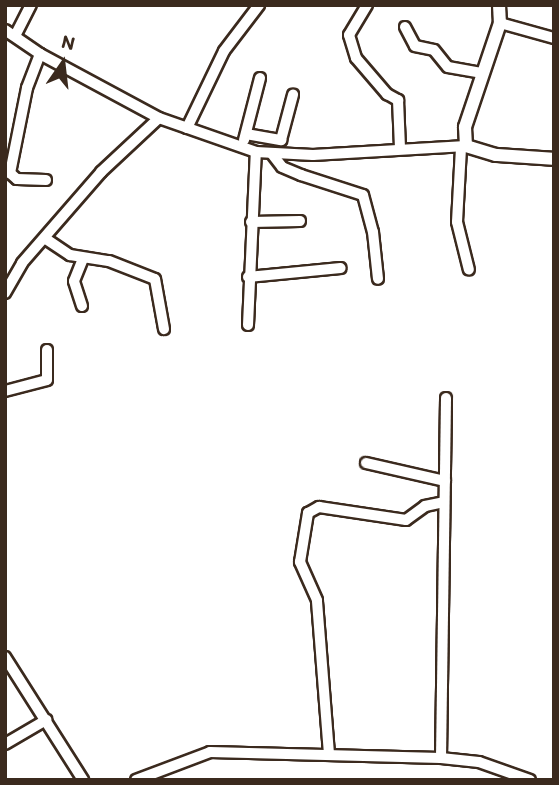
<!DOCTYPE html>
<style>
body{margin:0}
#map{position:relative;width:559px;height:785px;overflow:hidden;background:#fff;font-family:Itim,sans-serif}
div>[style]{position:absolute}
.roads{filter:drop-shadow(2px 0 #3b2a1e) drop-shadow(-2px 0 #3b2a1e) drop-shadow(0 2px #3b2a1e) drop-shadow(0 -2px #3b2a1e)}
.minor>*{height:10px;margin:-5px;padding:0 5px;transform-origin:5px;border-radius:5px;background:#fff}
.major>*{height:12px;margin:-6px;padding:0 6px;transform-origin:6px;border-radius:6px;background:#fff}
span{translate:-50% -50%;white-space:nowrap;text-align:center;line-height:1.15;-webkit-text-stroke:5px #fff;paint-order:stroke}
.frame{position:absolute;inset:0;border:7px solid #3b2a1e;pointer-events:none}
.north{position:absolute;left:28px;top:28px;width:70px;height:70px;-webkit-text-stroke:5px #fff;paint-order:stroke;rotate:14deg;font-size:19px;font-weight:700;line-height:28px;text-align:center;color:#3b2a1e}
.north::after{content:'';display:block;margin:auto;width:24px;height:32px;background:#3b2a1e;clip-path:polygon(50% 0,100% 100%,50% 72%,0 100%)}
</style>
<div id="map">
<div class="roads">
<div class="minor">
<i style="left:367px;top:5px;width:35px;rotate:121deg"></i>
<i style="left:349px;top:35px;width:24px;rotate:73deg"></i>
<i style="left:356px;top:58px;width:48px;rotate:49.3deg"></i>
<i style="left:387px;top:94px;width:13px;rotate:29deg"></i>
<i style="left:398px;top:100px;width:48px;rotate:87.6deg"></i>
<i style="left:500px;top:23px;width:56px;rotate:15.5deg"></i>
<i style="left:405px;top:27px;width:21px;rotate:62deg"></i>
<i style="left:415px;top:46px;width:19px;rotate:12deg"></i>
<i style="left:434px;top:50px;width:22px;rotate:51deg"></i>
<i style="left:448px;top:67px;width:35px;rotate:10deg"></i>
<i style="left:5px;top:30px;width:42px;rotate:34.4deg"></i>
<i style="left:40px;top:54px;width:135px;rotate:28.3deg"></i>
<i style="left:159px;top:118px;width:103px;rotate:19.3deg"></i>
<i style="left:256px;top:152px;width:57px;rotate:3deg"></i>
<i style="left:313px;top:155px;width:153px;rotate:-3.4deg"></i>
<i style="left:15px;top:36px;width:35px;rotate:-63deg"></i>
<i style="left:40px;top:54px;width:36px;rotate:111deg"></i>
<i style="left:27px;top:88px;width:87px;rotate:101.3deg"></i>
<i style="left:10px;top:173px;width:9px;rotate:41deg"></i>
<i style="left:17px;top:179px;width:29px;rotate:2deg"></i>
<i style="left:187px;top:128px;width:85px;rotate:-64.3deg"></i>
<i style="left:224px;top:51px;width:58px;rotate:-52.7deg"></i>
<i style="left:246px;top:134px;width:36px;rotate:10deg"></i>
<i style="left:281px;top:140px;width:47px;rotate:-75.1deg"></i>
<i style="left:244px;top:140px;width:64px;rotate:-75.5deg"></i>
<i style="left:461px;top:148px;width:74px;rotate:93.1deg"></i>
<i style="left:457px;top:222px;width:49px;rotate:76deg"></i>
<i style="left:272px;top:154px;width:16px;rotate:52deg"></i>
<i style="left:282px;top:167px;width:21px;rotate:23deg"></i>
<i style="left:301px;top:175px;width:65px;rotate:17.9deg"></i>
<i style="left:363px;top:195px;width:38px;rotate:75deg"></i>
<i style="left:373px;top:232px;width:47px;rotate:83.9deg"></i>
<i style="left:251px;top:222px;width:49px;rotate:-1.2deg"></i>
<i style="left:46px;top:239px;width:29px;rotate:34deg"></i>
<i style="left:70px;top:255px;width:39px;rotate:9deg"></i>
<i style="left:109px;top:261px;width:49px;rotate:21.4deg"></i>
<i style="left:155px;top:279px;width:51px;rotate:79.8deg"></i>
<i style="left:248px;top:277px;width:93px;rotate:-5.5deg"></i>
<i style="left:5px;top:293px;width:34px;rotate:-60deg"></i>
<i style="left:22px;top:263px;width:121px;rotate:-49deg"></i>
<i style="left:101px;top:172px;width:79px;rotate:-43deg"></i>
<i style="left:82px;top:306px;width:26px;rotate:-108deg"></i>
<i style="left:74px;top:281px;width:24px;rotate:-68deg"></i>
<i style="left:248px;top:325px;width:173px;rotate:-87.4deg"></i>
<i style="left:5px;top:391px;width:43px;rotate:-14.7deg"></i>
<i style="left:47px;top:380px;width:30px;rotate:-90deg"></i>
<i style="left:366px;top:463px;width:81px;rotate:12.8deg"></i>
<i style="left:5px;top:657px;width:146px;rotate:57.6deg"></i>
<i style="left:5px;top:744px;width:48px;rotate:-30.3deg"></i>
<i style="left:329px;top:754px;width:154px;rotate:-94.5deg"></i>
<i style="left:317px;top:600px;width:42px;rotate:-114.1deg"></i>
<i style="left:300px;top:562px;width:50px;rotate:-80.7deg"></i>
<i style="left:308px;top:513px;width:13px;rotate:-29deg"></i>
<i style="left:319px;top:507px;width:88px;rotate:8.5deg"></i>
<i style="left:406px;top:520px;width:24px;rotate:-36deg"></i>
<i style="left:425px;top:506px;width:19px;rotate:-12deg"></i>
<i style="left:441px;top:758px;width:360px;rotate:-89.2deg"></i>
<i style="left:136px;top:780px;width:79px;rotate:-20.7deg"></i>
<i style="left:210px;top:752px;width:231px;rotate:1.5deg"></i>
<i style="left:441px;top:758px;width:38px;rotate:6deg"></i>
<i style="left:479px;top:762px;width:54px;rotate:19.4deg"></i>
</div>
<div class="major">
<i style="left:499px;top:5px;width:18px;rotate:87deg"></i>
<i style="left:500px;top:23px;width:110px;rotate:108.6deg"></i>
<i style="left:465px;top:127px;width:19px;rotate:87deg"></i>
<i style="left:466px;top:146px;width:31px;rotate:17deg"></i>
<i style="left:496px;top:155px;width:58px;rotate:3.9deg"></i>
</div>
</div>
<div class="frame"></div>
<div class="north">N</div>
</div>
